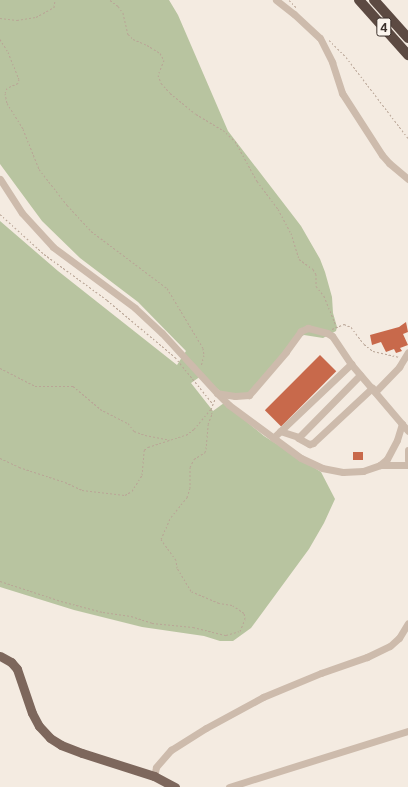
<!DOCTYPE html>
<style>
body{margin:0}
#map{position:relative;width:408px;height:787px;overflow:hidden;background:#f4ebe1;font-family:Ubuntu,sans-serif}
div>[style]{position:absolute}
.green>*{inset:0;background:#b8c4a0}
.building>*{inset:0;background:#c8694b;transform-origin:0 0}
.path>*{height:1px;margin-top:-0.5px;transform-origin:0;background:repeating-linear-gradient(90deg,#b9a596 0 2px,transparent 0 4px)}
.minor>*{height:7px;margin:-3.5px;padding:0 3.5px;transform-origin:3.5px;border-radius:3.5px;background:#cdbbac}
.major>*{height:9px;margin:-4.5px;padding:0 4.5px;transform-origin:4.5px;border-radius:4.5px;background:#7d675c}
.highway>*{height:10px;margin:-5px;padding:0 5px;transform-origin:5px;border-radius:5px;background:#5c4a42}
span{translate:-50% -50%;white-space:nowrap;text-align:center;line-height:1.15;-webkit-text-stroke:3px #fbf5ee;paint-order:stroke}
.shield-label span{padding:1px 3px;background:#fbf5ee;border:1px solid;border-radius:3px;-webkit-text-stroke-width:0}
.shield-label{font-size:13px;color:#3b302b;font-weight:700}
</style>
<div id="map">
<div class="green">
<i style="clip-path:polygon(0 0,169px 0,178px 15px,228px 131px,301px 226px,320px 259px,325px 272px,332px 297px,333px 313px,337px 327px,336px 331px,323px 338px,304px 335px,299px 338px,248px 398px,229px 398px,201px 376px,191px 383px,213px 411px,224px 403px,264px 436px,321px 472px,335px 499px,324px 523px,309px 549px,251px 628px,233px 641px,220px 641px,204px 636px,142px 627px,74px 610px,0 587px,0 221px,58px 271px,177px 365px,186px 351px,138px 302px,80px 258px,42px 221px,0 164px)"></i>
</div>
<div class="building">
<i style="clip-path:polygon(406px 322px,408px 332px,403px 334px,408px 345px,400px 348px,402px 351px,396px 353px,394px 349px,386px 352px,381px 342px,372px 345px,370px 335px,399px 327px)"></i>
<i style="left:320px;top:355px;width:23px;height:78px;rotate:45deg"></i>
<i style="left:353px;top:452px;width:10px;height:8px"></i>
</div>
<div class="path">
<i style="left:110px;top:0;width:10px;rotate:37deg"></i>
<i style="left:118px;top:6px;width:9px;rotate:54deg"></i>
<i style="left:123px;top:13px;width:22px;rotate:77deg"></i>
<i style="left:128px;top:34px;width:7px;rotate:45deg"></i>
<i style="left:133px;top:39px;width:15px;rotate:23deg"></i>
<i style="left:147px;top:45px;width:15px;rotate:32deg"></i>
<i style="left:160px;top:53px;width:8px;rotate:60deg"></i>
<i style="left:164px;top:60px;width:16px;rotate:112deg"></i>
<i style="left:158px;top:75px;width:9px;rotate:69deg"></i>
<i style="left:161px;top:83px;width:13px;rotate:48deg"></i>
<i style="left:170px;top:93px;width:33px;rotate:39deg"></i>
<i style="left:196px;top:114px;width:31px;rotate:31deg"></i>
<i style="left:223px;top:130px;width:16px;rotate:43deg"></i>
<i style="left:235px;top:141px;width:46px;rotate:61.2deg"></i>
<i style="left:257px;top:181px;width:35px;rotate:53deg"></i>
<i style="left:278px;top:209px;width:27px;rotate:62deg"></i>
<i style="left:291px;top:233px;width:27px;rotate:73deg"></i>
<i style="left:299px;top:259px;width:17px;rotate:36deg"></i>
<i style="left:313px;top:269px;width:6px;rotate:59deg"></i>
<i style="left:316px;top:274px;width:12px;rotate:90deg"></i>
<i style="left:316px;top:286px;width:13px;rotate:51deg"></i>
<i style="left:324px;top:296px;width:32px;rotate:68deg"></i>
<i style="left:289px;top:0;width:11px;rotate:45deg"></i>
<i style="left:0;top:18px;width:17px;rotate:7deg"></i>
<i style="left:17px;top:20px;width:19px;rotate:-9deg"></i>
<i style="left:36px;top:17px;width:21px;rotate:-29deg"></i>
<i style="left:54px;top:7px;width:7px;rotate:-82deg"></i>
<i style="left:0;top:39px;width:15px;rotate:58deg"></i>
<i style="left:8px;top:52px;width:29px;rotate:68deg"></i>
<i style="left:19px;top:79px;width:4px;rotate:104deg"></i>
<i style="left:18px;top:83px;width:12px;rotate:156deg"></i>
<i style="left:7px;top:88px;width:5px;rotate:112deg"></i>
<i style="left:5px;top:93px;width:10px;rotate:79deg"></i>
<i style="left:7px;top:103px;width:31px;rotate:58deg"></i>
<i style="left:23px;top:129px;width:43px;rotate:68.2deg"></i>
<i style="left:39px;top:169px;width:46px;rotate:52.1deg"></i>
<i style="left:67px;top:205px;width:35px;rotate:47deg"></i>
<i style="left:91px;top:231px;width:95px;rotate:36.9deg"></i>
<i style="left:167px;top:288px;width:70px;rotate:59deg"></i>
<i style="left:203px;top:348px;width:7px;rotate:82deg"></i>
<i style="left:204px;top:355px;width:11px;rotate:105deg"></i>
<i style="left:329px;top:40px;width:24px;rotate:45deg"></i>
<i style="left:346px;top:57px;width:102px;rotate:52.6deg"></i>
<i style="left:0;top:214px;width:59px;rotate:42.3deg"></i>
<i style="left:44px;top:254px;width:78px;rotate:36.1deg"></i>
<i style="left:107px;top:300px;width:89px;rotate:40deg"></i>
<i style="left:175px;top:357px;width:60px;rotate:51deg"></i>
<i style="left:332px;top:329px;width:13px;rotate:-23deg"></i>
<i style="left:344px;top:324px;width:8px;rotate:23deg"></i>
<i style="left:351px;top:327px;width:21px;rotate:53deg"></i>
<i style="left:364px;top:344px;width:11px;rotate:38deg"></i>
<i style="left:373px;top:351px;width:26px;rotate:13deg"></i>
<i style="left:0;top:368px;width:39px;rotate:27deg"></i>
<i style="left:35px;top:386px;width:38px"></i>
<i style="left:73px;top:386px;width:35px;rotate:40deg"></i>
<i style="left:100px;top:409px;width:31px;rotate:27deg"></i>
<i style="left:128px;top:423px;width:10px;rotate:53deg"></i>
<i style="left:134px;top:431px;width:12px;rotate:20deg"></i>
<i style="left:145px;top:435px;width:25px;rotate:11deg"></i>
<i style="left:0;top:458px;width:21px;rotate:25deg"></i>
<i style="left:19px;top:467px;width:48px;rotate:18.1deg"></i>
<i style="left:65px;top:482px;width:19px;rotate:25deg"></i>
<i style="left:82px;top:490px;width:43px;rotate:6.6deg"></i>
<i style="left:125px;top:495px;width:8px;rotate:-30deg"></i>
<i style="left:132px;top:491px;width:19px;rotate:-58deg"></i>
<i style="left:142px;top:475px;width:25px;rotate:-85deg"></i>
<i style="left:144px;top:450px;width:5px;rotate:-37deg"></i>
<i style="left:148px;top:447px;width:40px;rotate:-18deg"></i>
<i style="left:186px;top:435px;width:10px;rotate:-37deg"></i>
<i style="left:194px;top:429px;width:26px;rotate:-50deg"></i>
<i style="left:211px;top:409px;width:11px;rotate:-68deg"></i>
<i style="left:0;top:581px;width:64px;rotate:18.2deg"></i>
<i style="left:61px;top:601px;width:43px;rotate:14.7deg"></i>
<i style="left:103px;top:612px;width:28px;rotate:8deg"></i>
<i style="left:131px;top:616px;width:22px;rotate:18deg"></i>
<i style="left:152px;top:623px;width:41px;rotate:5.6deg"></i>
<i style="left:193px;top:627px;width:34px;rotate:14deg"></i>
<i style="left:226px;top:635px;width:15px;rotate:-16deg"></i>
<i style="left:240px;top:631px;width:13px;rotate:-67deg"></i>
<i style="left:245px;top:619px;width:6px;rotate:-99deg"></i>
<i style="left:244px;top:613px;width:14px;rotate:-146deg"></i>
<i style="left:232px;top:605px;width:13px;rotate:-171deg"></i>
<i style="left:219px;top:603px;width:30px;rotate:-157deg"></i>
<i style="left:191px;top:591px;width:27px;rotate:-121deg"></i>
<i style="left:177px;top:568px;width:8px;rotate:-97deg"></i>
<i style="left:176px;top:560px;width:26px;rotate:-126deg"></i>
<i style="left:161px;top:539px;width:24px;rotate:-66deg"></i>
<i style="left:171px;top:517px;width:26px;rotate:-51deg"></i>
<i style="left:187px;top:497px;width:9px;rotate:-72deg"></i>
<i style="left:190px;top:488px;width:21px;rotate:-90deg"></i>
<i style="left:190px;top:467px;width:9px;rotate:-63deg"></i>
<i style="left:194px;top:459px;width:13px;rotate:-32deg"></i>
<i style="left:205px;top:452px;width:3px;rotate:-72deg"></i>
<i style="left:206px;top:449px;width:25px;rotate:-85deg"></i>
<i style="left:208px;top:424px;width:11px;rotate:-68deg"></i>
<i style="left:212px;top:414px;width:5px;rotate:-101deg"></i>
</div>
<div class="minor">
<i style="left:276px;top:0;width:23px;rotate:38deg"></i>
<i style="left:294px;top:14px;width:35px;rotate:43deg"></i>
<i style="left:320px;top:38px;width:27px;rotate:63deg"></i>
<i style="left:332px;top:62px;width:33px;rotate:72deg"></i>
<i style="left:342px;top:93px;width:74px;rotate:57.2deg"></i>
<i style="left:382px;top:155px;width:11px;rotate:49deg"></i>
<i style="left:389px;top:163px;width:25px;rotate:40deg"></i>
<i style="left:0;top:179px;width:40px;rotate:57.1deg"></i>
<i style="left:22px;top:213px;width:46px;rotate:47.6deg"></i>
<i style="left:53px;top:247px;width:102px;rotate:36.6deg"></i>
<i style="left:135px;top:308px;width:37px;rotate:43deg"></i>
<i style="left:162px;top:333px;width:81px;rotate:47.5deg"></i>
<i style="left:217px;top:393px;width:17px;rotate:45deg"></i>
<i style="left:229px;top:405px;width:89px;rotate:36.4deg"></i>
<i style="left:301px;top:458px;width:23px;rotate:25deg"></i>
<i style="left:322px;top:468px;width:21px;rotate:11deg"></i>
<i style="left:343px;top:472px;width:20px;rotate:-3deg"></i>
<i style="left:363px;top:471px;width:18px;rotate:-19deg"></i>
<i style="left:380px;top:465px;width:9px;rotate:-41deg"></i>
<i style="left:387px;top:459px;width:21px;rotate:-62deg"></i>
<i style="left:397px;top:440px;width:17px;rotate:-73deg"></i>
<i style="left:402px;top:424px;width:79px;rotate:-130.4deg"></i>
<i style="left:351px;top:364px;width:34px;rotate:-124deg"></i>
<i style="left:332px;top:336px;width:6px;rotate:-149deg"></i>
<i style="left:327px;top:333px;width:20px;rotate:-165deg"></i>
<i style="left:308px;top:328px;width:8px;rotate:157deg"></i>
<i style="left:301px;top:331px;width:26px;rotate:126deg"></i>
<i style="left:286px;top:352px;width:57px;rotate:130.7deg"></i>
<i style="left:249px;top:395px;width:14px;rotate:176deg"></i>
<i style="left:235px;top:396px;width:18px;rotate:-171deg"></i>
<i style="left:360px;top:375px;width:88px;rotate:134.5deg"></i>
<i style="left:298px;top:438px;width:13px;rotate:29deg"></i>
<i style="left:309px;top:444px;width:4px;rotate:-14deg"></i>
<i style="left:313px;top:443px;width:81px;rotate:-43deg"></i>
<i style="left:375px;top:392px;width:35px;rotate:-46deg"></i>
<i style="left:399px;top:367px;width:17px;rotate:-59deg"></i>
<i style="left:402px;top:424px;width:9px;rotate:49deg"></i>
<i style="left:280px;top:431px;width:19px;rotate:18deg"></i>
<i style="left:273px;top:438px;width:108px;rotate:-43.5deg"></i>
<i style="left:408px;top:450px;width:10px;rotate:90deg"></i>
<i style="left:380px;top:465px;width:28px"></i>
<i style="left:154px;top:776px;width:9px;rotate:-77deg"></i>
<i style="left:156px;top:767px;width:23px;rotate:-49deg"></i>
<i style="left:171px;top:750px;width:41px;rotate:-32.2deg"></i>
<i style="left:206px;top:728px;width:65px;rotate:-28.5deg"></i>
<i style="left:263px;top:697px;width:63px;rotate:-22.5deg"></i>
<i style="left:321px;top:673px;width:49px;rotate:-19.2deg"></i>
<i style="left:367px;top:657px;width:25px;rotate:-26deg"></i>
<i style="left:390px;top:646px;width:12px;rotate:-42deg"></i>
<i style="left:399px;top:638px;width:17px;rotate:-59deg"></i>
<i style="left:229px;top:787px;width:188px;rotate:-17.4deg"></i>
</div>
<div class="major">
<i style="left:0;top:656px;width:13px;rotate:29deg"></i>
<i style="left:11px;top:662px;width:9px;rotate:49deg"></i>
<i style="left:17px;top:669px;width:46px;rotate:71.2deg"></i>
<i style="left:32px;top:713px;width:15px;rotate:62deg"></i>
<i style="left:39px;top:726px;width:16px;rotate:47deg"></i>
<i style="left:50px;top:738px;width:13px;rotate:32deg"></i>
<i style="left:61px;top:745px;width:22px;rotate:21deg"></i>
<i style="left:82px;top:753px;width:76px;rotate:17.7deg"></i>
<i style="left:154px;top:776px;width:24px;rotate:28deg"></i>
</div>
<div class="highway">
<i style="left:359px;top:0;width:74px;rotate:48.3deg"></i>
<i style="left:374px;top:0;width:51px;rotate:48.2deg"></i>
</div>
<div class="shield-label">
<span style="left:384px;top:27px">4</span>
</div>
</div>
